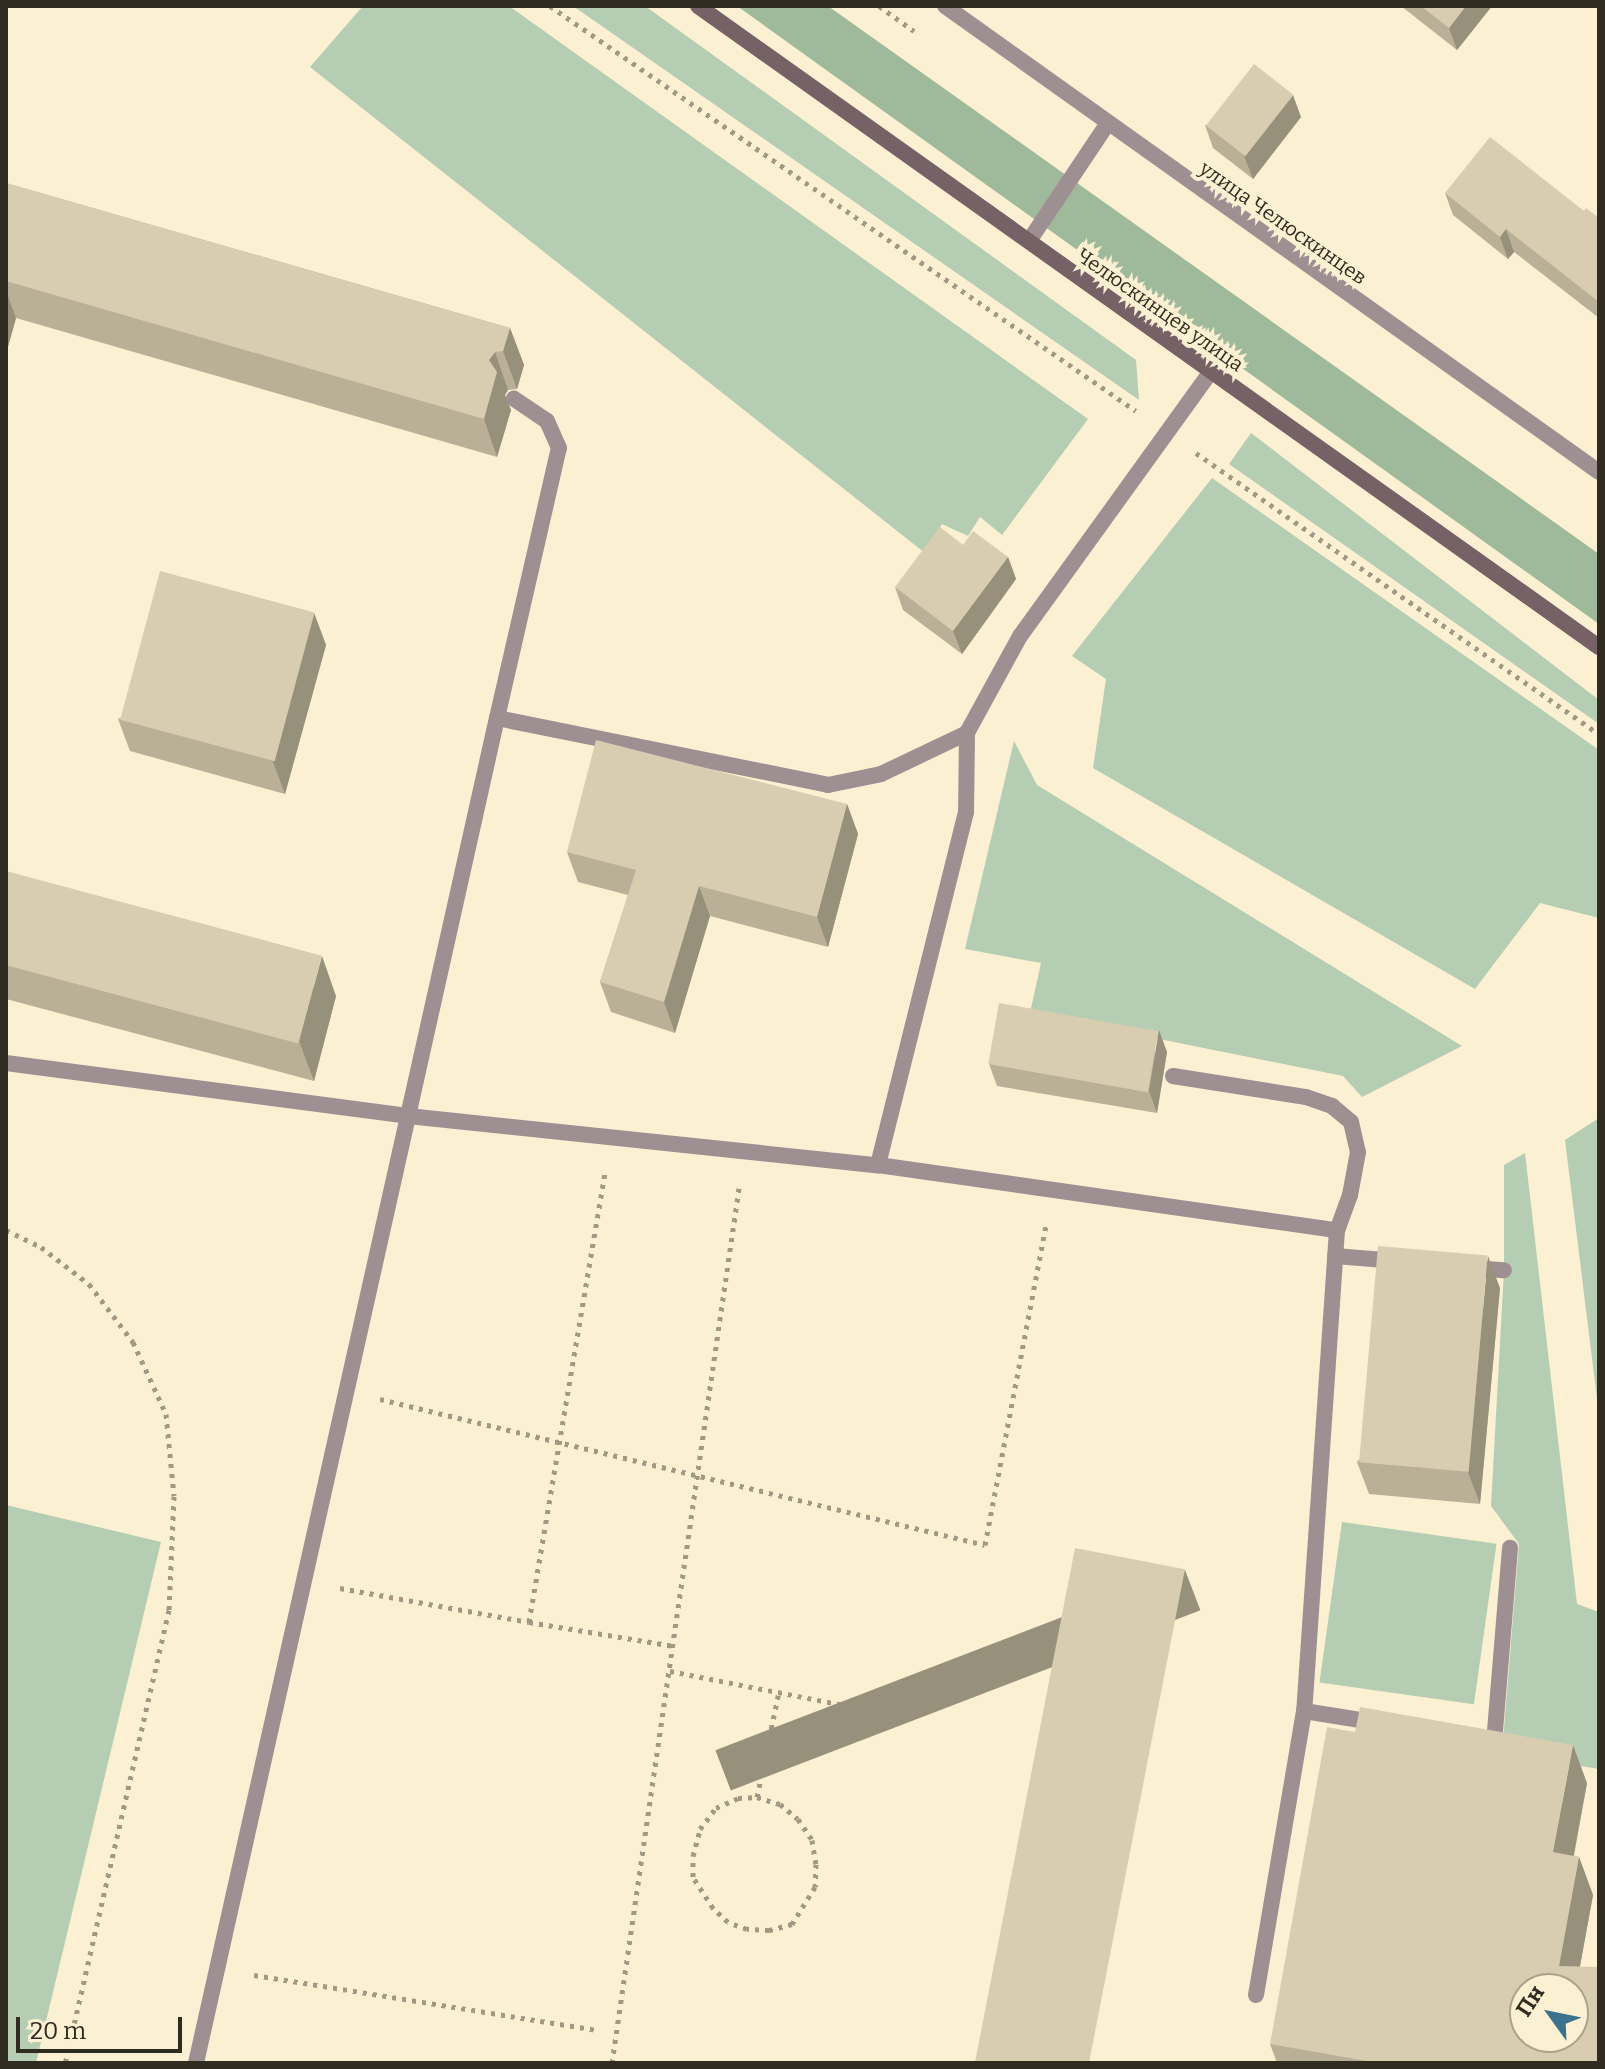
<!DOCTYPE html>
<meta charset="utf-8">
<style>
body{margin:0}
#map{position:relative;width:1605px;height:2069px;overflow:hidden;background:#fbf0d2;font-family:Bitter,serif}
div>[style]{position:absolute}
.green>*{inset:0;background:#b5cdb2;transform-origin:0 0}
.forest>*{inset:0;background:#9eba9b}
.path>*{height:5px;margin-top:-2.5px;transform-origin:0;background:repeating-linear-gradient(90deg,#a19983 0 4px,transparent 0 10px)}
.lane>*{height:16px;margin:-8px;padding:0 8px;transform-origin:8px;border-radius:8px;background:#9e8f93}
.street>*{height:16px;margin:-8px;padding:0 8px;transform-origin:8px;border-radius:8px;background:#9e8f93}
.secondary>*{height:16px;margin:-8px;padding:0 8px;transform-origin:8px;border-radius:8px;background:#766167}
.wall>*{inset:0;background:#bab097}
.shaded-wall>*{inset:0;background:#97907b;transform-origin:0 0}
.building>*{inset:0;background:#d8cdb0;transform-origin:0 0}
span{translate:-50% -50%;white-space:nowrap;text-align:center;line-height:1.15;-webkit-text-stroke:8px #fbf0d2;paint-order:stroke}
.street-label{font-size:20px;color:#312c21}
.frame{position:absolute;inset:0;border:8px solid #312c21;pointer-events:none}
.north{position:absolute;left:1509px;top:1973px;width:80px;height:80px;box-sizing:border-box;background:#fbf0d2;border:2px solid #aaa28b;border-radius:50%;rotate:303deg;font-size:22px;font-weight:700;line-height:32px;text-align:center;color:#312c21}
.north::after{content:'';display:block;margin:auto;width:28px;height:36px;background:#3b728d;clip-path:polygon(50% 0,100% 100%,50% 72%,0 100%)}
.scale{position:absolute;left:16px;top:2017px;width:166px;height:36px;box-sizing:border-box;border:4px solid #312c21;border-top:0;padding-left:10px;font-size:24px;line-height:28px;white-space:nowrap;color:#312c21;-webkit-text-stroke:6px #fbf0d2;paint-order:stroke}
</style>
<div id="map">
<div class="green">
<i style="clip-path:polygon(363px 6px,509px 6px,1088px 419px,1002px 535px,980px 517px,968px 536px,942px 524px,925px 553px,310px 67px)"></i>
<i style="clip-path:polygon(573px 6px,645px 6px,1136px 360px,1139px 400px)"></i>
<i style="clip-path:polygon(1251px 433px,1599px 700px,1599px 724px,1229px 464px)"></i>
<i style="clip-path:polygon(1212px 478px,1599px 750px,1599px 918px,1540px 903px,1475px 989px,1093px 768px,1106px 679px,1072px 656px)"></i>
<i style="clip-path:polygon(1014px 741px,1037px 785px,1462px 1046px,1362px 1097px,1343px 1076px,1030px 1013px,1041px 963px,965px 949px)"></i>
<i style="clip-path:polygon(1599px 1118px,1599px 1415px,1565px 1140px)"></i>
<i style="clip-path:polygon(1525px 1153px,1577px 1604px,1599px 1612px,1599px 1769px,1502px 1753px,1519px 1544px,1491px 1506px,1504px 1270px,1504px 1165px)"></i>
<i style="clip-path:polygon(6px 1505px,161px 1542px,36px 2063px,6px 2063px)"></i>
<i style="left:1342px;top:1522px;width:156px;height:162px;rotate:8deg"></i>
</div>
<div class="forest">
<i style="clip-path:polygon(737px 6px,828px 6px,1599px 554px,1599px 624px)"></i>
</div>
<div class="path">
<i style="left:550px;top:6px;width:712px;rotate:34.65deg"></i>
<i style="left:879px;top:6px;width:43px;rotate:35.5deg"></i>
<i style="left:1196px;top:453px;width:491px;rotate:34.9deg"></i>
<i style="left:6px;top:1230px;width:39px;rotate:26deg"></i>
<i style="left:41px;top:1247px;width:61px;rotate:37.6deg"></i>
<i style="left:89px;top:1284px;width:73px;rotate:52.8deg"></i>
<i style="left:133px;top:1342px;width:79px;rotate:65.4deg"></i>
<i style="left:166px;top:1414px;width:82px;rotate:84.4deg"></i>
<i style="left:174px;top:1496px;width:114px;rotate:92.5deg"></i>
<i style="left:169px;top:1610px;width:465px;rotate:102.9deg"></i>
<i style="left:380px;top:1399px;width:622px;rotate:13.57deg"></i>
<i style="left:985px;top:1545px;width:325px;rotate:-79.2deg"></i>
<i style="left:340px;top:1588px;width:192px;rotate:10.2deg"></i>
<i style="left:529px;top:1622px;width:454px;rotate:-80.4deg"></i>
<i style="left:529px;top:1622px;width:147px;rotate:9.4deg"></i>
<i style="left:670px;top:1671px;width:219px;rotate:11.1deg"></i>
<i style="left:757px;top:1797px;width:24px;rotate:17deg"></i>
<i style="left:780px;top:1804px;width:23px;rotate:40deg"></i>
<i style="left:798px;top:1819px;width:25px;rotate:56deg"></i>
<i style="left:812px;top:1840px;width:24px;rotate:81deg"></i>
<i style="left:816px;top:1864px;width:23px;rotate:92deg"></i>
<i style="left:815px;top:1887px;width:44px;rotate:121.9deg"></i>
<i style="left:792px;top:1924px;width:24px;rotate:165deg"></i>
<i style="left:769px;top:1930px;width:22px;rotate:-177deg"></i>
<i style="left:747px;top:1929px;width:20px;rotate:-160deg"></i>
<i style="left:728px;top:1922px;width:21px;rotate:-137deg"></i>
<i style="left:713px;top:1908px;width:37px;rotate:-123deg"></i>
<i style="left:693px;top:1877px;width:21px;rotate:-90deg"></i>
<i style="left:693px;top:1856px;width:28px;rotate:-75deg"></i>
<i style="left:700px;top:1829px;width:26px;rotate:-53deg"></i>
<i style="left:716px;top:1808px;width:24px;rotate:-24deg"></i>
<i style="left:738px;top:1798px;width:19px;rotate:-3deg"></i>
<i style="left:757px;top:1797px;width:107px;rotate:-78.2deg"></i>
<i style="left:254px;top:1975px;width:349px;rotate:9.1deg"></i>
<i style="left:612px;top:2063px;width:884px;rotate:-81.74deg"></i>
</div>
<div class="lane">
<i style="left:1212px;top:370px;width:328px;rotate:125.8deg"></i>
<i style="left:1020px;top:636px;width:111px;rotate:118.7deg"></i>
<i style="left:967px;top:733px;width:79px;rotate:90.7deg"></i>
<i style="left:966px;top:812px;width:364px;rotate:104deg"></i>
<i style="left:878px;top:1165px;width:464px;rotate:8.1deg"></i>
<i style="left:1337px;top:1230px;width:482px;rotate:93.9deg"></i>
<i style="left:1304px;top:1711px;width:76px;rotate:9.1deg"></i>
<i style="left:497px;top:718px;width:277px;rotate:-77.1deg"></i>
<i style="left:559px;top:448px;width:30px;rotate:-114deg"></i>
<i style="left:547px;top:421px;width:40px;rotate:-146deg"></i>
<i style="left:6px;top:1063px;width:405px;rotate:7.5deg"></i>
<i style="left:408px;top:1116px;width:408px;rotate:-77.4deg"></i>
<i style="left:497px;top:718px;width:338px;rotate:11.4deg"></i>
<i style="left:828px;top:785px;width:54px;rotate:-11.7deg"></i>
<i style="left:881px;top:774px;width:95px;rotate:-25.5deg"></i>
<i style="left:1173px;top:1076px;width:135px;rotate:9deg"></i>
<i style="left:1306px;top:1097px;width:28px;rotate:19deg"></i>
<i style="left:1332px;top:1106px;width:25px;rotate:40deg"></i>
<i style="left:1351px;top:1122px;width:31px;rotate:77deg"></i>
<i style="left:1358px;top:1152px;width:44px;rotate:100.5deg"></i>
<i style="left:1350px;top:1195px;width:37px;rotate:110deg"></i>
<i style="left:1335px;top:1256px;width:62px;rotate:4.6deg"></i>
<i style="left:1472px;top:1268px;width:32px;rotate:4deg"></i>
<i style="left:1485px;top:1741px;width:9px;rotate:13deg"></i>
<i style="left:1494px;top:1743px;width:196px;rotate:-85.3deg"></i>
<i style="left:1256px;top:1995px;width:288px;rotate:-80.4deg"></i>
<i style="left:196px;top:2063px;width:970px;rotate:-77.38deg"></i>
<i style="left:408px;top:1116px;width:473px;rotate:6deg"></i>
</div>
<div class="street">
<i style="left:945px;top:6px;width:803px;rotate:35.47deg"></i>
<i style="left:1029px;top:241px;width:142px;rotate:-56.2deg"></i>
</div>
<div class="secondary">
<i style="left:698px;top:6px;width:1106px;rotate:35.43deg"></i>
</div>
<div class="wall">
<i style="clip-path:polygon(1401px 6px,1492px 6px,1457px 50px)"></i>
<i style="clip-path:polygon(1301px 117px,1253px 179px,1213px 148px,1205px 125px)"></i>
<i style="clip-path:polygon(6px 183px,510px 328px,524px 365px,517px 389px,508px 390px,505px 395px,511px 410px,497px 457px,16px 318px,6px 354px)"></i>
<i style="clip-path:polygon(1445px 193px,1584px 211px,1599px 218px,1599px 318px,1514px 252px,1508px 259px,1453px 215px)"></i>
<i style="clip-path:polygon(963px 545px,1008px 557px,1016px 579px,962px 654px,903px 610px,895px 587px)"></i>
<i style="clip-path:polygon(314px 613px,326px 645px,285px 794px,130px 751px,118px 719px)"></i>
<i style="clip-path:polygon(847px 804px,858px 834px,828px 947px,710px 916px,675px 1033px,611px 1012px,600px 982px,628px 895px,578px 882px,567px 852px)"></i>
<i style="clip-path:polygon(6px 871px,336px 996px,314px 1081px,6px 999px)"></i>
<i style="clip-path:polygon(1167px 1052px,1157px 1113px,997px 1086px,989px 1064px)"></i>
<i style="clip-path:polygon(1500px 1288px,1480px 1504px,1369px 1494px,1357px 1462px)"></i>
<i style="clip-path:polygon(1587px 1783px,1574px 1856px,1579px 1857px,1593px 1895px,1580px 1966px,1599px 2063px,1277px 2063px,1270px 2044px)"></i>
</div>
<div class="shaded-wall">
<i style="clip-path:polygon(1466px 6px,1492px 6px,1457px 50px,1449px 28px)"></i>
<i style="clip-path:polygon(1293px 95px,1301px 117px,1253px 179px,1244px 156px)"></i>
<i style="clip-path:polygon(1506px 229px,1514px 252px,1508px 259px,1500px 237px)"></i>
<i style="clip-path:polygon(6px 291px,16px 318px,6px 354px)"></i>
<i style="clip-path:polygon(510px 328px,524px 365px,517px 389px,503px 351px)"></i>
<i style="clip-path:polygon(495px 352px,508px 390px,505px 395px,511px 410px,497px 457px,484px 419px,489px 360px)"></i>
<i style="clip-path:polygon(1008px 557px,1016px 579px,962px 654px,953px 631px)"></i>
<i style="clip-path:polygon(314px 613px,326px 645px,285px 794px,273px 762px)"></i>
<i style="clip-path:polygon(847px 804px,858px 834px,828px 947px,817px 917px)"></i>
<i style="clip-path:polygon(699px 886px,710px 916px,675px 1033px,664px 1002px)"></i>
<i style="clip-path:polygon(322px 956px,336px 996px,314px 1081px,299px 1041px)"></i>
<i style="clip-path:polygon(1159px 1030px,1167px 1052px,1157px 1113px,1149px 1091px)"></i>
<i style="clip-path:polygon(1488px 1256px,1500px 1288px,1480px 1504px,1468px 1472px)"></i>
<i style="left:1185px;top:1570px;width:43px;height:503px;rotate:69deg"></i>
<i style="clip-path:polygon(1573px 1745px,1587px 1783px,1567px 1890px,1553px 1852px)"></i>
<i style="clip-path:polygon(1579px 1857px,1593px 1895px,1573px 2004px,1559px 1966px)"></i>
</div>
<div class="building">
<i style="clip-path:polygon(1421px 6px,1466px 6px,1449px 28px)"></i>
<i style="left:1254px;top:64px;width:50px;height:78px;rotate:38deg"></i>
<i style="clip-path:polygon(1490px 137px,1584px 211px,1586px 208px,1599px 218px,1599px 302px,1506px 229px,1500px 237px,1445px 193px)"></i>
<i style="clip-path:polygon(6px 183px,510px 328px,503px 351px,495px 352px,489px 360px,497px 372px,484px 419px,6px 281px)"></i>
<i style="clip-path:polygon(940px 527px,963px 545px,973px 531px,1008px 557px,953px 631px,895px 587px)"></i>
<i style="left:160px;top:571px;width:160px;height:154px;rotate:15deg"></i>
<i style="clip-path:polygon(596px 740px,847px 804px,817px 917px,699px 886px,664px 1002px,600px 982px,636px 870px,567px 852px)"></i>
<i style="left:6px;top:871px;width:327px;height:91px;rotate:15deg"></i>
<i style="left:999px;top:1003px;width:162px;height:62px;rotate:10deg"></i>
<i style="left:1378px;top:1246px;width:110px;height:217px;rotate:5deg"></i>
<i style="left:1075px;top:1548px;width:112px;height:526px;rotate:11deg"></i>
<i style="clip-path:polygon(evenodd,1360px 1707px,1573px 1745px,1553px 1852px,1579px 1857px,1559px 1966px,1599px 1967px,1599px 2063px,1378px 2063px,1270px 2044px,1327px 1727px,1355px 1732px,1360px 1707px,1525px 1989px,1573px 1989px,1573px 2037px,1525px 2037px,1525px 1989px)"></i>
</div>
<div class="street-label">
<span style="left:1283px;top:223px;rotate:35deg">улица Челюскинцев</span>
<span style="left:1160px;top:310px;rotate:35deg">Челюскинцев улица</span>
</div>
<div class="frame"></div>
<div class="north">Пн</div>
<div class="scale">20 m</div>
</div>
